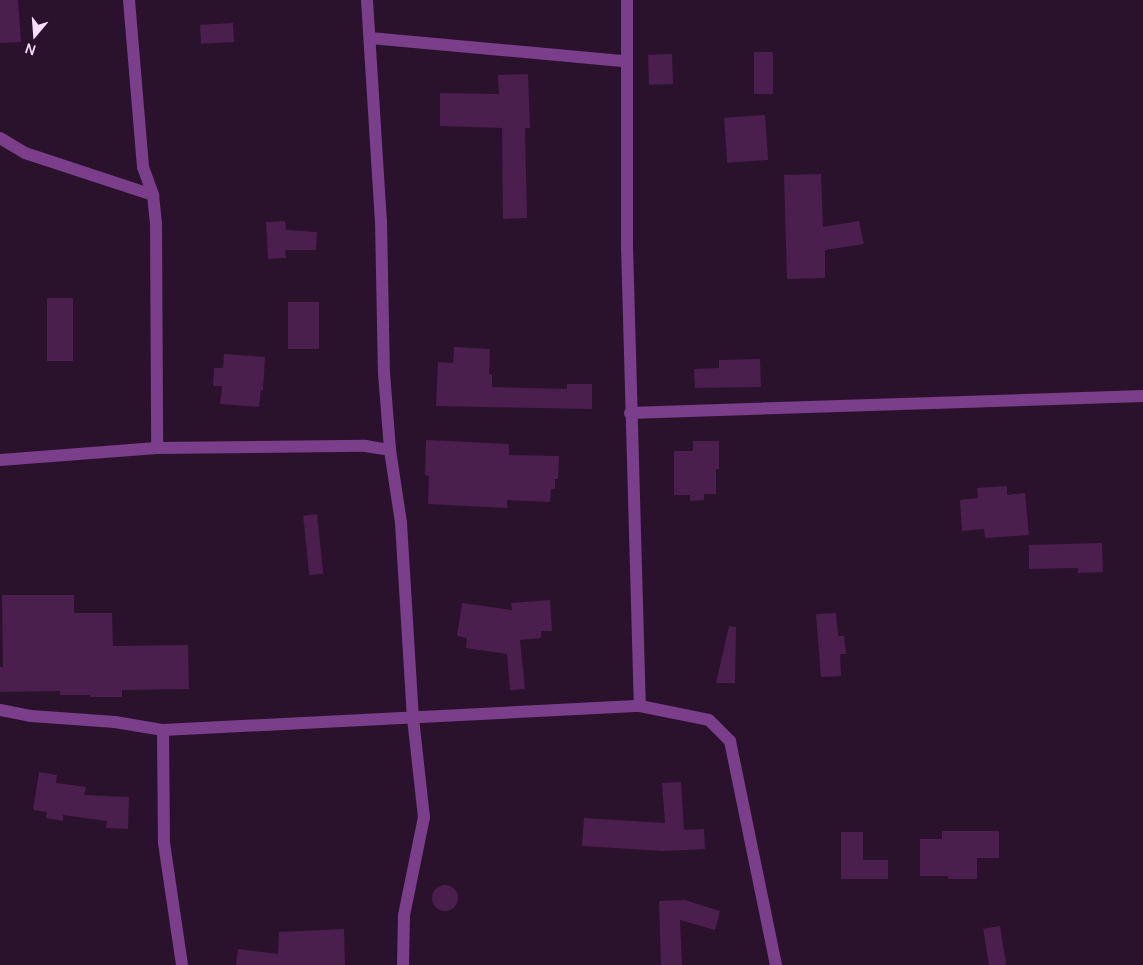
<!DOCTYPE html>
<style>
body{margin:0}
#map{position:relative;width:1143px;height:965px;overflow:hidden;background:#2a122c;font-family:Manrope,sans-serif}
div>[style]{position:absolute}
.building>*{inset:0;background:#4a1e4d;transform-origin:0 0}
.round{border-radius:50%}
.minor>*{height:12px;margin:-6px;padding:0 6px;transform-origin:6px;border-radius:6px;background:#7a3e8a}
span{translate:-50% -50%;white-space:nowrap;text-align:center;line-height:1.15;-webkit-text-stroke:5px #2a122c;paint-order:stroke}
.north{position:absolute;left:10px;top:10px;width:50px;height:50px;-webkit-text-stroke:4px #2a122c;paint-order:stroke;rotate:198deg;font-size:14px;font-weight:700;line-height:20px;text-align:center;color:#fadefe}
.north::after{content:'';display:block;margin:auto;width:18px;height:22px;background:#fadefe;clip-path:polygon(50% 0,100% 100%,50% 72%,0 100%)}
</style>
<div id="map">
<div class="building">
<i style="clip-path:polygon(0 0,18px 0,21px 42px,0 43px)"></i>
<i style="left:233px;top:23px;width:19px;height:33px;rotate:87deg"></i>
<i style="left:754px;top:52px;width:19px;height:42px"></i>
<i style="left:672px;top:54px;width:30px;height:24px;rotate:88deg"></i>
<i style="clip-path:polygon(528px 74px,530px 128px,525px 128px,527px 218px,503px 219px,502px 128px,440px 126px,440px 93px,499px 94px,498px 75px)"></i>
<i style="left:765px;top:115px;width:45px;height:41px;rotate:86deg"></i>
<i style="clip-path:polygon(821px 174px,823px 227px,859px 221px,864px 244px,825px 250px,825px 278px,787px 279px,784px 175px)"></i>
<i style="clip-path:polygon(285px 221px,286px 230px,317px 232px,316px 250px,285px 250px,286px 258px,268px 259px,266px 222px)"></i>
<i style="left:47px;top:298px;width:26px;height:63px"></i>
<i style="left:288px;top:302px;width:31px;height:47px"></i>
<i style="clip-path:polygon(454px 347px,490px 349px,489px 374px,492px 375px,492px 387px,567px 389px,567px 384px,592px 384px,592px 409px,436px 406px,438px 362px,453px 363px)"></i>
<i style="clip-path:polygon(224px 354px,265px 357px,263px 390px,261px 390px,259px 407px,220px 404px,222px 386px,213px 386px,214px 368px,223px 368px)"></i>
<i style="clip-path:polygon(760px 359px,761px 387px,695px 388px,694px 369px,719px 368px,719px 360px)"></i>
<i style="clip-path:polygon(426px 440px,509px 444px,509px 455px,559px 456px,558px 479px,555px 479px,555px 489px,551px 489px,550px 502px,507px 500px,507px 508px,428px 504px,429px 476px,425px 475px)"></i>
<i style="clip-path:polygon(693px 441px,719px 441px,719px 469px,716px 469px,716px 494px,704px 494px,704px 500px,690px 501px,690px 495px,674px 495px,674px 451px,693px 451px)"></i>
<i style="clip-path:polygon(1007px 486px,1007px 495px,1025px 493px,1029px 535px,985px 538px,984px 529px,962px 531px,960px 500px,978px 498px,977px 488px)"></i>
<i style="left:317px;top:514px;width:60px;height:14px;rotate:84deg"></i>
<i style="clip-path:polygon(1102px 543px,1103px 572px,1078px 573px,1078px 568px,1029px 569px,1029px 545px)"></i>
<i style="clip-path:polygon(2px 595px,74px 595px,74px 613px,112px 613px,113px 646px,188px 645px,189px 689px,122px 690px,122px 697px,90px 697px,90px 695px,60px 695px,60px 691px,0 692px,0 667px,3px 667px)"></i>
<i style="clip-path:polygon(550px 600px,552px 631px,541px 631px,541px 638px,520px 640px,525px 689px,510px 690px,507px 654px,466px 648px,467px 638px,457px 636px,462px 603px,512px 610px,511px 603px)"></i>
<i style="clip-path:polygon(836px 613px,838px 636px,844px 636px,846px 654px,840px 654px,841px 676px,821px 677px,816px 614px)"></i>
<i style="clip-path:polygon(729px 626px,736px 627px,735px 683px,716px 683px)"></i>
<i style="clip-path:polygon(39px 772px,57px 775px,56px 783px,86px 787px,84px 795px,129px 797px,128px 829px,106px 828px,107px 821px,63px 815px,63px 821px,46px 818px,47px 812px,33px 810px)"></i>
<i style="clip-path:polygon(681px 782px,684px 830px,704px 829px,705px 849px,663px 851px,582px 846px,584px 818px,665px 823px,662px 783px)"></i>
<i style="clip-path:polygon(942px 831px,999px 831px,999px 858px,977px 858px,977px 879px,948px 879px,948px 876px,920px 876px,920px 839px,942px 839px)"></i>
<i style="clip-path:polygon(841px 832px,863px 832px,863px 860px,888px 860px,888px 879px,841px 879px)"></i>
<i class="round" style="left:432px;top:885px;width:26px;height:26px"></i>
<i style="clip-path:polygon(685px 900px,720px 911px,715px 930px,680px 920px,682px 965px,661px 965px,659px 901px)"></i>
<i style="left:1000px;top:926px;width:39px;height:17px;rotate:81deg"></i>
<i style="clip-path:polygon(344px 929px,345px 965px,236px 965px,238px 949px,278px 954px,279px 932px)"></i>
</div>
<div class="minor">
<i style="left:129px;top:0;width:168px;rotate:85.2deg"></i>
<i style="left:143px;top:167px;width:30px;rotate:70deg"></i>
<i style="left:153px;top:195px;width:28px;rotate:84deg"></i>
<i style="left:156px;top:223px;width:225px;rotate:89.7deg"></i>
<i style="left:367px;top:0;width:220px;rotate:86.4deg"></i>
<i style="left:381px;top:220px;width:153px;rotate:88.9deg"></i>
<i style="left:384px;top:373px;width:77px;rotate:85.5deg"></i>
<i style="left:390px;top:450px;width:74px;rotate:81.4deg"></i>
<i style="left:401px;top:523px;width:195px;rotate:86.5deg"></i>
<i style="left:413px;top:718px;width:100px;rotate:83.7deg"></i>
<i style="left:424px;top:817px;width:100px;rotate:101.5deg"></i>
<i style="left:404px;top:915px;width:50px;rotate:91.1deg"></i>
<i style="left:627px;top:0;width:246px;rotate:90deg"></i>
<i style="left:627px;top:246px;width:460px;rotate:88.4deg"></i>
<i style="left:370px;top:38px;width:256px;rotate:5.2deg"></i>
<i style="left:0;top:138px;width:29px;rotate:31deg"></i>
<i style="left:25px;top:153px;width:135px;rotate:18.2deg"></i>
<i style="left:630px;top:413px;width:513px;rotate:-1.9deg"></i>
<i style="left:0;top:460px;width:157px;rotate:-4.4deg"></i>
<i style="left:157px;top:448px;width:208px;rotate:-0.6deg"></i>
<i style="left:365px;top:446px;width:25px;rotate:9deg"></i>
<i style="left:0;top:710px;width:32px;rotate:11deg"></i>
<i style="left:31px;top:716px;width:84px;rotate:4.1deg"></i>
<i style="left:115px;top:722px;width:49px;rotate:9.5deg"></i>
<i style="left:163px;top:730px;width:478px;rotate:-2.9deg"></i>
<i style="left:640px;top:706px;width:70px;rotate:11.5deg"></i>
<i style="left:709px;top:720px;width:30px;rotate:45deg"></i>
<i style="left:730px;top:741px;width:229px;rotate:78.4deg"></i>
<i style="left:163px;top:730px;width:113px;rotate:89.5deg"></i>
<i style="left:164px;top:843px;width:123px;rotate:81.6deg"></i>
</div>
<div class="north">N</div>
</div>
